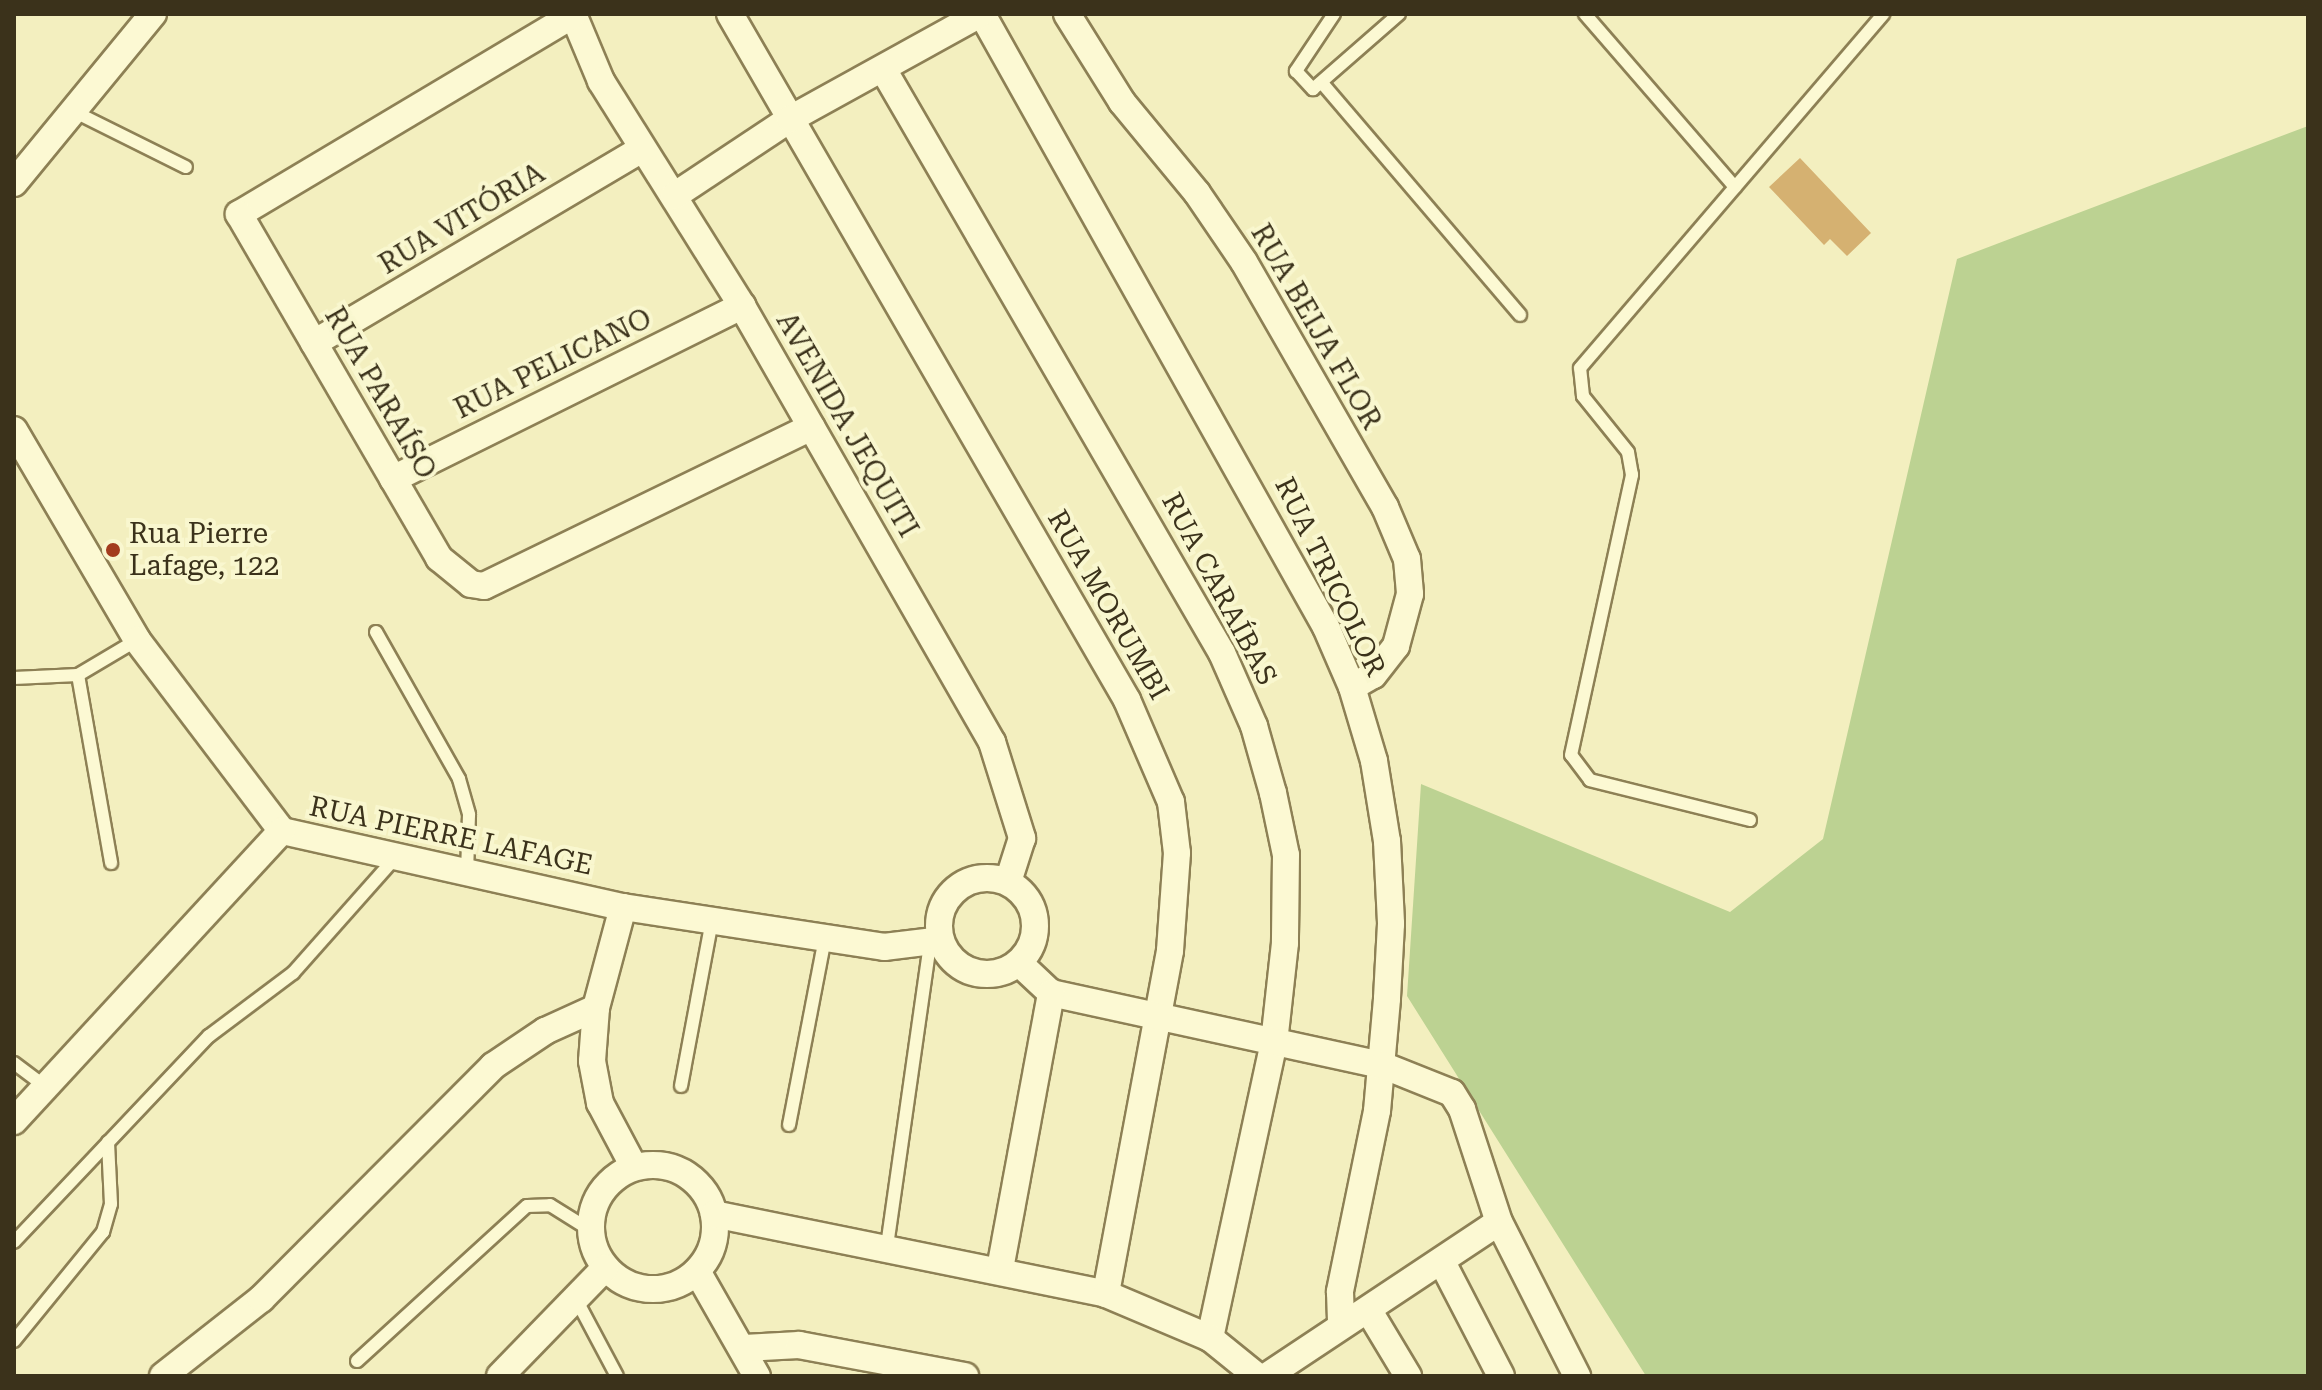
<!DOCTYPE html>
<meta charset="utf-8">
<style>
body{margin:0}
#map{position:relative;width:2322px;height:1390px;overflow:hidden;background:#f3efbf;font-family:"Roboto Serif",serif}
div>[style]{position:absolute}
.green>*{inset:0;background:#bcd292}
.building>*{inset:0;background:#d5b171}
.roads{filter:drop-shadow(2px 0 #8d8055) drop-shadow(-2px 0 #8d8055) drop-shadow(0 2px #8d8055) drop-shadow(0 -2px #8d8055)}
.lane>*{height:12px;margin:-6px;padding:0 6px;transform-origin:6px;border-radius:6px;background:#fcf9d3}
.street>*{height:26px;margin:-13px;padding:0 13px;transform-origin:13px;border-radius:13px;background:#fcf9d3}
.street>.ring{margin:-13px;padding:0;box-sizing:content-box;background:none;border:26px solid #fcf9d3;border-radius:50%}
.dots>*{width:22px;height:22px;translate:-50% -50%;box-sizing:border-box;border:4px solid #f9f7cf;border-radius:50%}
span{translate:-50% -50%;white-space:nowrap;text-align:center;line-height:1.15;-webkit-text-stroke:8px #f9f7cf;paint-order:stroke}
.street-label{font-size:28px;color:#3b321b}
.poi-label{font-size:28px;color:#3b321b}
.left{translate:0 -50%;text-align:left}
.frame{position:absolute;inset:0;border:16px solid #3b321b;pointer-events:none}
</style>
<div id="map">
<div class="green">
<i style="clip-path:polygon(2308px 126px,2308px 1376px,1646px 1376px,1407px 996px,1421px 784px,1730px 912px,1823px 839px,1957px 259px)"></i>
</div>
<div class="building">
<i style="clip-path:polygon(1800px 158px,1871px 233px,1847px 256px,1830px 239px,1824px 245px,1769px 187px)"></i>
</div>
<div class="roads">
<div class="lane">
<i style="left:1334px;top:14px;width:69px;rotate:123.7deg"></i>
<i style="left:1296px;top:71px;width:25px;rotate:47deg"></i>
<i style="left:1313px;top:89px;width:114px;rotate:-41.1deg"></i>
<i style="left:1585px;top:14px;width:229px;rotate:49.1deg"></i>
<i style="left:1322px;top:83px;width:305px;rotate:49.5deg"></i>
<i style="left:73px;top:111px;width:126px;rotate:26.4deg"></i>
<i style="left:376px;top:632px;width:169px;rotate:60.5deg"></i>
<i style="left:459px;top:779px;width:37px;rotate:74deg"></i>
<i style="left:469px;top:815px;width:57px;rotate:92deg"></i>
<i style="left:78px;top:675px;width:191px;rotate:80deg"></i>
<i style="left:14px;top:678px;width:64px;rotate:-2.7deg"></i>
<i style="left:78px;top:675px;width:69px;rotate:-30.7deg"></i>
<i style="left:1750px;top:820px;width:165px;rotate:-166deg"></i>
<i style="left:1590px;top:780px;width:31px;rotate:-127deg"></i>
<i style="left:1571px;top:755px;width:287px;rotate:-77.7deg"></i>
<i style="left:1632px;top:475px;width:23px;rotate:-100deg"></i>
<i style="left:1628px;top:452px;width:72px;rotate:-128.8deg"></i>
<i style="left:1583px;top:396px;width:28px;rotate:-96deg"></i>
<i style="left:1580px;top:368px;width:466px;rotate:-49.4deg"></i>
<i style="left:14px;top:1063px;width:40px;rotate:37deg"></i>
<i style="left:681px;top:1086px;width:168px;rotate:-79.4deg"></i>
<i style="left:789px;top:1125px;width:190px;rotate:-79.1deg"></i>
<i style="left:14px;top:1242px;width:284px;rotate:-46.6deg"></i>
<i style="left:209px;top:1036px;width:105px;rotate:-36.9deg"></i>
<i style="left:293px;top:973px;width:154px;rotate:-48.4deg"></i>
<i style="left:887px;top:1246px;width:304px;rotate:-81.9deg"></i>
<i style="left:576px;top:1299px;width:87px;rotate:62deg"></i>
<i style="left:14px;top:1341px;width:141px;rotate:-50.8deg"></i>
<i style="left:103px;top:1232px;width:29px;rotate:-74deg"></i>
<i style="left:111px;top:1204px;width:62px;rotate:-92.8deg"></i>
<i style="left:357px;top:1361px;width:230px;rotate:-42.4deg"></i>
<i style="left:527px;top:1206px;width:23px;rotate:-2deg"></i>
<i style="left:550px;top:1205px;width:47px;rotate:32deg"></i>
</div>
<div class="street">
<i style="left:573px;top:14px;width:73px;rotate:67.3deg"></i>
<i style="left:601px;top:81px;width:266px;rotate:57.9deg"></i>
<i style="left:742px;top:306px;width:503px;rotate:60.17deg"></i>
<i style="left:992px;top:742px;width:101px;rotate:72.6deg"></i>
<i style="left:1022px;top:838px;width:46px;rotate:107.7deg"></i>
<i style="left:730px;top:14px;width:793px;rotate:59.94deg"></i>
<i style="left:1127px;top:700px;width:111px;rotate:66.7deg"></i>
<i style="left:1171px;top:802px;width:51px;rotate:83.3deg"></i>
<i style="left:1177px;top:853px;width:98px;rotate:94.1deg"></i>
<i style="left:1170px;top:951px;width:349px;rotate:100.6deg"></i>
<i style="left:982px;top:14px;width:703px;rotate:60.7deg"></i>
<i style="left:1326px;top:627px;width:65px;rotate:66.6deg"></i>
<i style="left:1352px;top:687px;width:77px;rotate:73.4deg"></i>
<i style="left:1374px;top:761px;width:81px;rotate:80.8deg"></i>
<i style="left:1387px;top:841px;width:83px;rotate:87.2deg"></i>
<i style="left:1391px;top:924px;width:75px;rotate:93.1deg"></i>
<i style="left:1387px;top:999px;width:112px;rotate:95.1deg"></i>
<i style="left:1377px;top:1111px;width:185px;rotate:101.6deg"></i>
<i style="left:1340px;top:1292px;width:34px;rotate:88deg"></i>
<i style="left:1067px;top:14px;width:104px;rotate:58deg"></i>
<i style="left:1122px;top:102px;width:118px;rotate:50.5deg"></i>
<i style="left:1197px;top:193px;width:83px;rotate:55.7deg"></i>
<i style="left:1244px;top:262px;width:283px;rotate:60.1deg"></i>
<i style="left:1385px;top:507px;width:56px;rotate:67.1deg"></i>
<i style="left:1407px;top:559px;width:35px;rotate:85deg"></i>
<i style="left:1410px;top:594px;width:54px;rotate:105.1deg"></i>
<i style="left:1396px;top:646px;width:37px;rotate:128deg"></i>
<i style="left:1373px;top:675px;width:24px;rotate:150deg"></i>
<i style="left:573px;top:15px;width:389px;rotate:149.2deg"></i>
<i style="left:239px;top:214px;width:398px;rotate:59.8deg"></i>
<i style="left:439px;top:558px;width:41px;rotate:39.1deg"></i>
<i style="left:471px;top:584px;width:13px;rotate:9deg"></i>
<i style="left:484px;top:586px;width:364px;rotate:-25.9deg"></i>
<i style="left:883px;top:69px;width:675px;rotate:59.87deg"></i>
<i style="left:1222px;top:653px;width:80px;rotate:66.3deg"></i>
<i style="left:1254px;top:726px;width:70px;rotate:74.2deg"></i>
<i style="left:1273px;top:793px;width:63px;rotate:78.2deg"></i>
<i style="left:1286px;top:855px;width:88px;rotate:90.7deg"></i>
<i style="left:1285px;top:943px;width:100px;rotate:96.3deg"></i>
<i style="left:1274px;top:1042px;width:303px;rotate:102.2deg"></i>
<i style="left:14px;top:183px;width:219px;rotate:-50.6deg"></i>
<i style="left:674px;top:196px;width:139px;rotate:-33.6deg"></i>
<i style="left:790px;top:119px;width:217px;rotate:-28.9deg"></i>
<i style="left:314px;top:343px;width:381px;rotate:-30.6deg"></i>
<i style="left:14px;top:430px;width:243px;rotate:59.6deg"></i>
<i style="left:137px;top:640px;width:240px;rotate:52.8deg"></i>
<i style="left:282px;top:831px;width:349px;rotate:12.6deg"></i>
<i style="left:623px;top:907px;width:264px;rotate:8.7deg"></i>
<i style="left:884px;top:947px;width:57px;rotate:-7deg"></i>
<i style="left:393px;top:479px;width:390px;rotate:-26.4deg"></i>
<i class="ring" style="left:939px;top:878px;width:70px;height:70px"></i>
<i style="left:623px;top:907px;width:105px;rotate:105deg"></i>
<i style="left:596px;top:1008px;width:53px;rotate:94.3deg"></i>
<i style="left:592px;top:1061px;width:43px;rotate:79.2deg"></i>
<i style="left:600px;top:1103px;width:72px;rotate:62deg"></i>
<i style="left:1019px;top:963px;width:44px;rotate:43.2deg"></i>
<i style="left:1051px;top:993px;width:339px;rotate:12.3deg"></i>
<i style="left:1382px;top:1065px;width:75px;rotate:21.8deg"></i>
<i style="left:1452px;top:1093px;width:19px;rotate:58deg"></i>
<i style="left:1462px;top:1109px;width:119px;rotate:71.9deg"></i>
<i style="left:1499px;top:1222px;width:173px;rotate:63.1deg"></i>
<i style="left:14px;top:1121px;width:395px;rotate:-47.3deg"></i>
<i class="ring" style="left:591px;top:1165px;width:98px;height:98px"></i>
<i style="left:714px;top:1214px;width:400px;rotate:11.5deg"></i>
<i style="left:1106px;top:1294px;width:113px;rotate:22.9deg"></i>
<i style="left:1210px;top:1338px;width:60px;rotate:39deg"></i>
<i style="left:1442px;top:1262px;width:128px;rotate:62.6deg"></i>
<i style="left:1000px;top:1269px;width:281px;rotate:-79.5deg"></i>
<i style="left:697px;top:1271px;width:121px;rotate:60.3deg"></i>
<i style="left:1369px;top:1311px;width:76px;rotate:59deg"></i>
<i style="left:744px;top:1348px;width:55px;rotate:-3.1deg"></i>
<i style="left:799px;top:1345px;width:169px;rotate:10.6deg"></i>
<i style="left:163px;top:1376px;width:125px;rotate:-38.2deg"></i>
<i style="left:261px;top:1299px;width:329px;rotate:-45.1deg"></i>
<i style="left:493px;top:1066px;width:63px;rotate:-33.9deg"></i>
<i style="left:545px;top:1031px;width:56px;rotate:-24.3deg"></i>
<i style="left:500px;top:1376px;width:151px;rotate:-45.8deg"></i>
<i style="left:1267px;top:1376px;width:278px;rotate:-33.6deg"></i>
</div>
</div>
<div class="dots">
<i style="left:113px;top:550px;background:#a33c1e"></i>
</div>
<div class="street-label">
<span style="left:462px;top:219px;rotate:-31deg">RUA VITÓRIA</span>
<span style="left:1316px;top:327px;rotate:60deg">RUA BEIJA FLOR</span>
<span style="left:553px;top:364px;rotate:-26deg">RUA PELICANO</span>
<span style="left:380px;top:393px;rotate:60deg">RUA PARAÍSO</span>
<span style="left:847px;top:425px;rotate:60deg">AVENIDA JEQUITI</span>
<span style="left:1330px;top:577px;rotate:64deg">RUA TRICOLOR</span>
<span style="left:1219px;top:589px;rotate:62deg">RUA CARAÍBAS</span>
<span style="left:1108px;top:605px;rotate:60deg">RUA MORUMBI</span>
<span style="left:451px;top:836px;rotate:12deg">RUA PIERRE LAFAGE</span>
</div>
<div class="poi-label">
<span class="left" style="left:129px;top:550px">Rua Pierre<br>Lafage, 122</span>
</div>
<div class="frame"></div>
</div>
